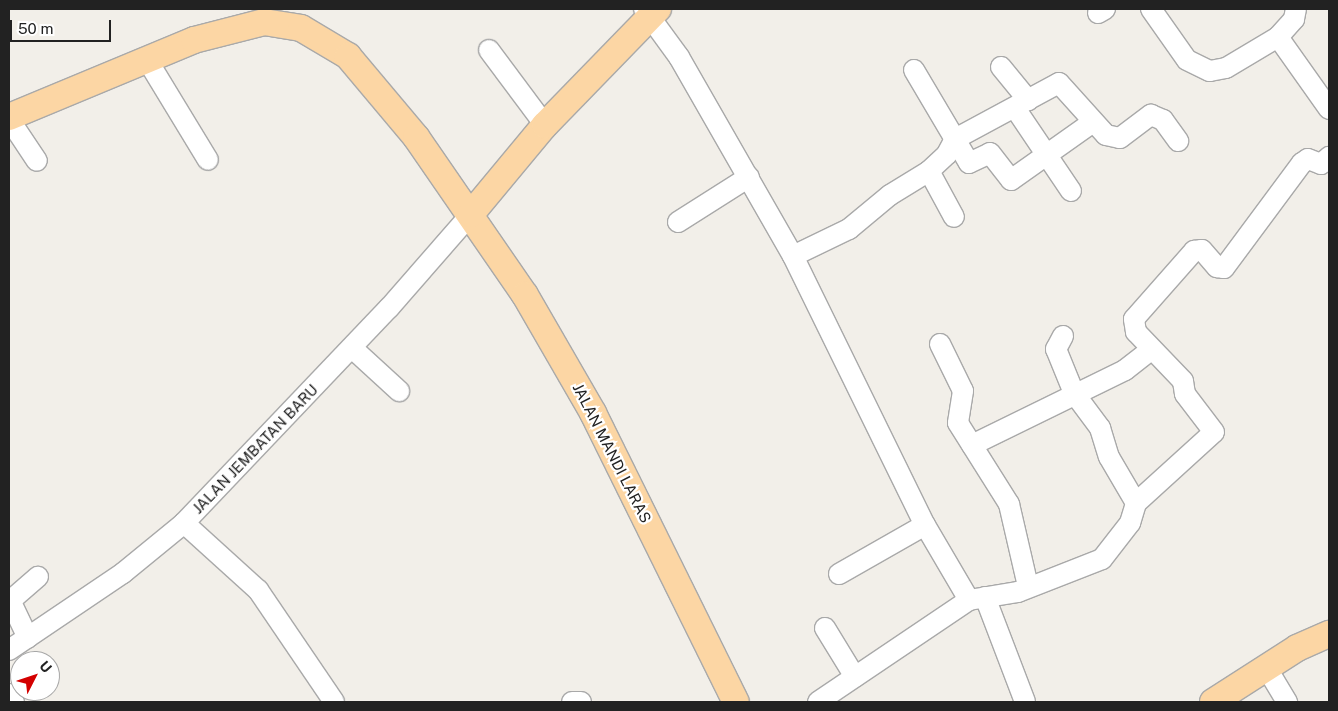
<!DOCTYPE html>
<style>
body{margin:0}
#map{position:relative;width:1338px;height:711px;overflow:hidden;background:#f2efe9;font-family:"Public Sans",sans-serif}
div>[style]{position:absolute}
.roads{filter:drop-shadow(1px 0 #a9a9a9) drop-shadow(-1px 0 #a9a9a9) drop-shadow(0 1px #a9a9a9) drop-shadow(0 -1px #a9a9a9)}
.minor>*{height:20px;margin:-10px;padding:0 10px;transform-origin:10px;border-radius:10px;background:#fff}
.major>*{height:26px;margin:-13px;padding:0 13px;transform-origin:13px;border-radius:13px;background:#fcd6a4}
span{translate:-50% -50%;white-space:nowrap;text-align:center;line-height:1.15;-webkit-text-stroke:4.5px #fff;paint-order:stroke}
.street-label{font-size:15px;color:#222}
.frame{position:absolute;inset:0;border:10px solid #222;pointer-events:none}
.north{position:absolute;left:10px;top:651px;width:50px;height:50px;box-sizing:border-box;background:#fff;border:1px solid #a7a7a7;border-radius:50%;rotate:49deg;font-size:14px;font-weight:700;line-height:20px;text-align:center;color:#222}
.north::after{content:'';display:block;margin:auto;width:18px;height:22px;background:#d40000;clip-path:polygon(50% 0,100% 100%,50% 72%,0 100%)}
.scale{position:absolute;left:10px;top:20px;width:101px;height:22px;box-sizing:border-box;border:2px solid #222;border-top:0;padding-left:6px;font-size:15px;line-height:18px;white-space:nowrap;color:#222;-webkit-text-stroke:4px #fff;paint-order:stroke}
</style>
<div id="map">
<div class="roads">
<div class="minor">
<i style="left:644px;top:9px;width:59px;rotate:53.9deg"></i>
<i style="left:679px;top:57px;width:229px;rotate:60.2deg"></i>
<i style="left:793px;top:256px;width:300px;rotate:63.9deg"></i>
<i style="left:925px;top:525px;width:87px;rotate:59.6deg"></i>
<i style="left:969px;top:600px;width:182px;rotate:146deg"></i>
<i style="left:1151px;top:9px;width:62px;rotate:54.8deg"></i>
<i style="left:1187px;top:60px;width:25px;rotate:26deg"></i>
<i style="left:1210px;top:71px;width:16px;rotate:-11deg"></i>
<i style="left:1226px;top:68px;width:61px;rotate:-30.8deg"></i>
<i style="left:1278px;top:37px;width:24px;rotate:-48deg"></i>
<i style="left:1294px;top:19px;width:10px;rotate:-79deg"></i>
<i style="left:1098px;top:13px;width:8px;rotate:-30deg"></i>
<i style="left:1278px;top:37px;width:88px;rotate:54.7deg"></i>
<i style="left:489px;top:50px;width:94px;rotate:53.3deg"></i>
<i style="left:146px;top:58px;width:119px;rotate:58.7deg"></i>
<i style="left:1001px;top:67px;width:43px;rotate:50.7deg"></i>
<i style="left:914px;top:70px;width:108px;rotate:59.4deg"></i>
<i style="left:969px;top:163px;width:23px;rotate:-25deg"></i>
<i style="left:990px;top:153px;width:34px;rotate:52deg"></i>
<i style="left:1011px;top:180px;width:100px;rotate:-35.3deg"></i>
<i style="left:1015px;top:108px;width:100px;rotate:56deg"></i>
<i style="left:9px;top:119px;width:50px;rotate:56.3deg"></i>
<i style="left:929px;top:171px;width:52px;rotate:61.5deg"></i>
<i style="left:678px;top:222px;width:84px;rotate:-32.4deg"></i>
<i style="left:793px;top:256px;width:62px;rotate:-25.7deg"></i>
<i style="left:849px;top:229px;width:53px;rotate:-39.7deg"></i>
<i style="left:890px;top:195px;width:46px;rotate:-31.6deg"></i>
<i style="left:929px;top:171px;width:25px;rotate:-43deg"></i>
<i style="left:947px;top:154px;width:17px;rotate:-62deg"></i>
<i style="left:955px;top:139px;width:118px;rotate:-28.3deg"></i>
<i style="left:1059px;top:83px;width:70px;rotate:47.9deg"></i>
<i style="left:1106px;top:135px;width:14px;rotate:12deg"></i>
<i style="left:1120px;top:138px;width:39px;rotate:-37deg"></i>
<i style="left:1151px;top:115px;width:13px;rotate:23deg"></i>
<i style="left:1163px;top:120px;width:26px;rotate:54deg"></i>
<i style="left:1063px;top:336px;width:15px;rotate:118deg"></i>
<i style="left:1056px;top:349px;width:48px;rotate:67.8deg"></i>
<i style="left:1074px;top:393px;width:44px;rotate:53.4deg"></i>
<i style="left:1100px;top:428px;width:30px;rotate:73deg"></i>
<i style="left:1109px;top:457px;width:53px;rotate:59.6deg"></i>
<i style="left:940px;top:344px;width:52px;rotate:63.9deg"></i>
<i style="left:963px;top:391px;width:32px;rotate:99deg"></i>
<i style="left:958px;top:423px;width:96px;rotate:57.8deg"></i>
<i style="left:1009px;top:504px;width:84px;rotate:77deg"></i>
<i style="left:352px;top:348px;width:64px;rotate:42.5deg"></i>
<i style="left:972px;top:445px;width:170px;rotate:-26.1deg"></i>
<i style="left:1125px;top:370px;width:34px;rotate:-38deg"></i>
<i style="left:184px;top:523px;width:100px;rotate:42.2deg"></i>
<i style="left:258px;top:590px;width:135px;rotate:55.8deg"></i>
<i style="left:839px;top:574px;width:99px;rotate:-29.7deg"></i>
<i style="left:985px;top:597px;width:112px;rotate:69.1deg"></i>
<i style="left:9px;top:598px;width:44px;rotate:64.6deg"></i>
<i style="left:969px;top:600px;width:50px;rotate:-9.3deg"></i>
<i style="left:1018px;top:592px;width:90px;rotate:-21.4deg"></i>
<i style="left:1102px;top:559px;width:46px;rotate:-52.1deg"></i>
<i style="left:1130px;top:523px;width:21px;rotate:-73deg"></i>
<i style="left:1136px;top:503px;width:105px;rotate:-42.3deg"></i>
<i style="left:1214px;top:432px;width:48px;rotate:-127.3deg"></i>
<i style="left:1185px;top:394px;width:13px;rotate:-99deg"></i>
<i style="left:1183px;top:381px;width:68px;rotate:-133.8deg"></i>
<i style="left:1136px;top:332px;width:13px;rotate:-99deg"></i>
<i style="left:1134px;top:319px;width:91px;rotate:-48.6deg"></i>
<i style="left:1194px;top:251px;width:8px;rotate:-7deg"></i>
<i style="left:1202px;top:250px;width:23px;rotate:49deg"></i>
<i style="left:1217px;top:267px;width:7px;rotate:8deg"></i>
<i style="left:1224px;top:268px;width:131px;rotate:-53.4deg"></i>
<i style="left:1302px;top:163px;width:7px;rotate:-34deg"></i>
<i style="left:1308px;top:159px;width:14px;rotate:21deg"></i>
<i style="left:1321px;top:164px;width:11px;rotate:-41deg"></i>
<i style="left:10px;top:601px;width:37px;rotate:-41deg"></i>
<i style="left:825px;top:628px;width:57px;rotate:58.5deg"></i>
<i style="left:9px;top:650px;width:138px;rotate:-34deg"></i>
<i style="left:123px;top:573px;width:79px;rotate:-39.3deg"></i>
<i style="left:184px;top:523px;width:297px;rotate:-46.4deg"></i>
<i style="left:389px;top:308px;width:125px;rotate:-48.9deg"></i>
<i style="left:1266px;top:667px;width:41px;rotate:59deg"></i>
<i style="left:9px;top:694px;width:9px;rotate:58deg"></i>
<i style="left:572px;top:702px;width:9px"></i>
</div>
<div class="major">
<i style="left:9px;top:117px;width:200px;rotate:-22.6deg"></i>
<i style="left:194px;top:40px;width:72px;rotate:-14.4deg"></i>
<i style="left:264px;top:22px;width:37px;rotate:9deg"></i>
<i style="left:301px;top:28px;width:55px;rotate:30.8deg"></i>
<i style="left:348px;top:56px;width:106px;rotate:50deg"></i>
<i style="left:416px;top:137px;width:192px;rotate:55.4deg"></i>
<i style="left:525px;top:295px;width:136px;rotate:60deg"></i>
<i style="left:593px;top:413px;width:322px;rotate:63.7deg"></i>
<i style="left:471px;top:214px;width:116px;rotate:-50.3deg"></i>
<i style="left:545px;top:125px;width:162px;rotate:-45.8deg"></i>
<i style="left:1213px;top:702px;width:100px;rotate:-32.7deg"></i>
<i style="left:1297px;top:648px;width:35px;rotate:-24deg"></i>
</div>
</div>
<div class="street-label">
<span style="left:255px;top:449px;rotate:-46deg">JALAN JEMBATAN BARU</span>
<span style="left:612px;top:453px;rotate:63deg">JALAN MANDI LARAS</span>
</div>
<div class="frame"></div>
<div class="north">U</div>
<div class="scale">50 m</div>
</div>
